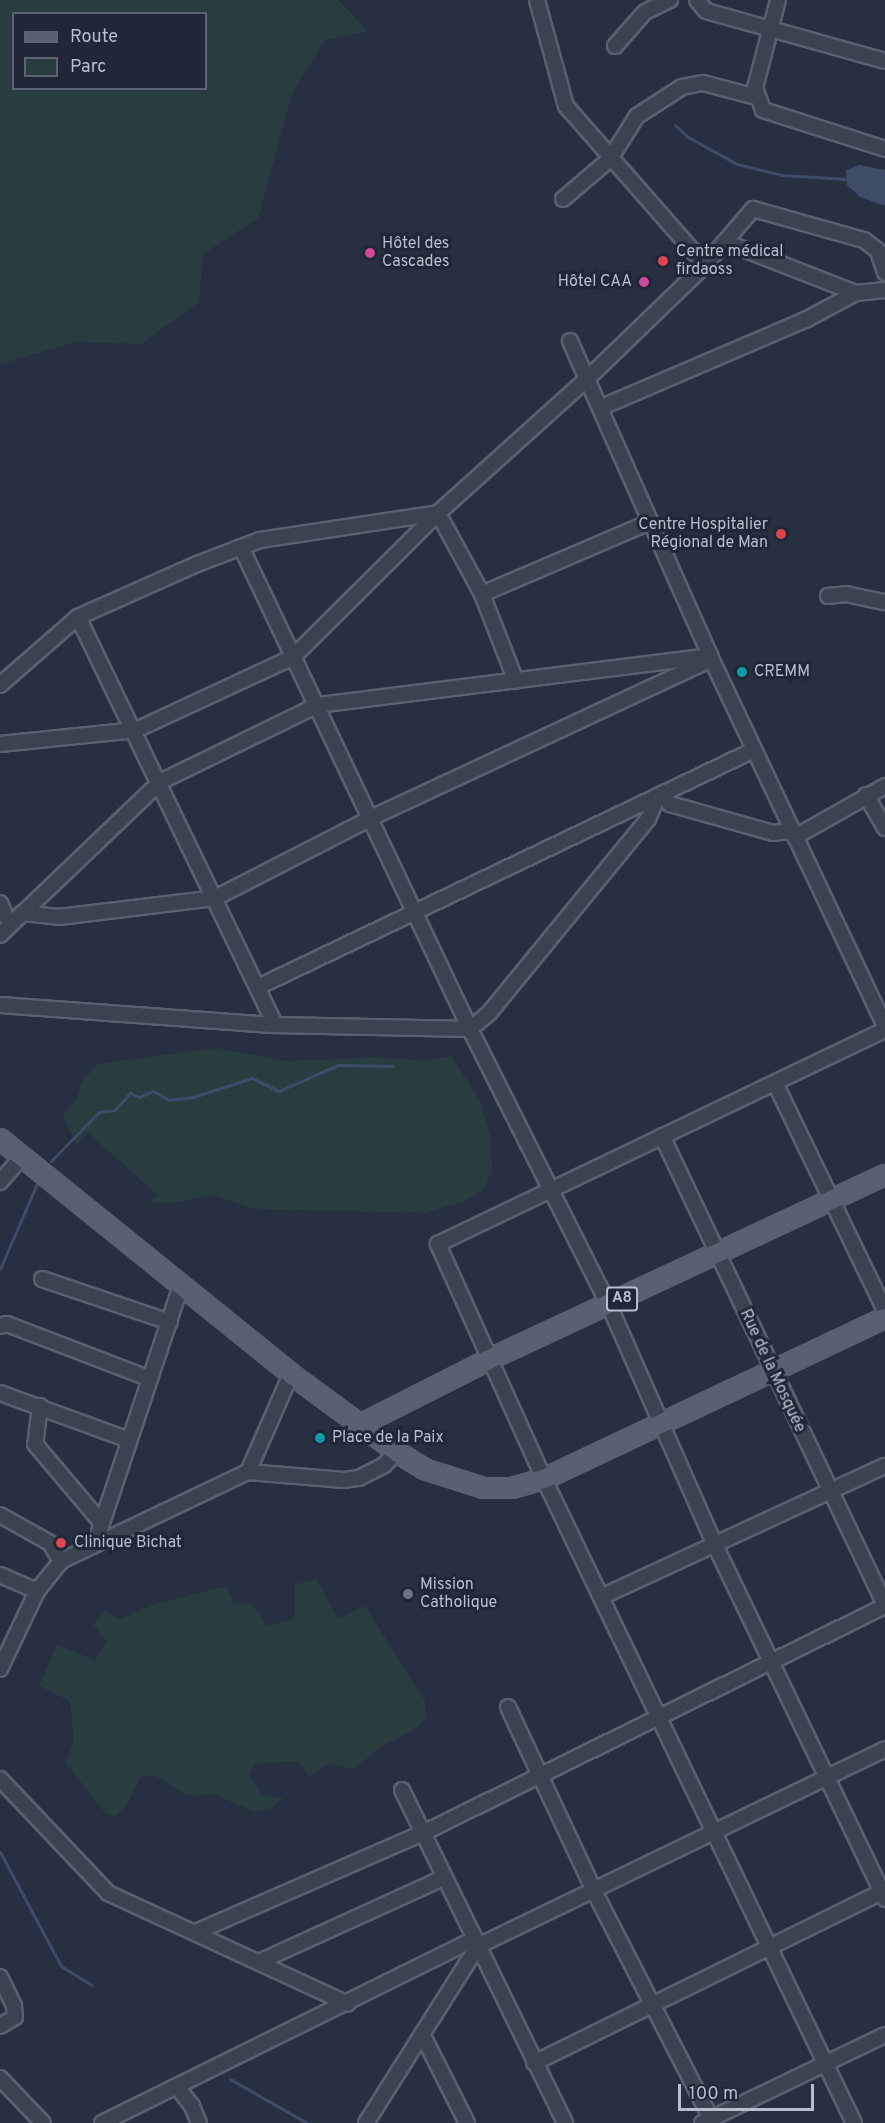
<!DOCTYPE html>
<meta charset="utf-8">
<style>
body{margin:0}
#map{position:relative;width:885px;height:2123px;overflow:hidden;background:#273040;font-family:Overpass,sans-serif}
div>[style]{position:absolute}
.green>*{inset:0;background:#293d41}
.water>*{inset:0;background:#3e4c68}
.stream>*{height:3px;margin:-1.5px;padding:0 1.5px;transform-origin:1.5px;border-radius:1.5px;background:#3e4c68}
.roads{filter:drop-shadow(2px 0 #59606e) drop-shadow(-2px 0 #59606e) drop-shadow(0 2px #59606e) drop-shadow(0 -2px #59606e)}
.minor>*{height:14px;margin:-7px;padding:0 7px;transform-origin:7px;border-radius:7px;background:#3b4250}
.major>*{height:18px;margin:-9px;padding:0 9px;transform-origin:9px;border-radius:9px;background:#596170}
.dots>*{width:16px;height:16px;translate:-50% -50%;box-sizing:border-box;border:3px solid #202736;border-radius:50%}
span{translate:-50% -50%;white-space:nowrap;text-align:center;line-height:1.15;-webkit-text-stroke:6px #202736;paint-order:stroke}
.shield-label span{padding:2px 4px;background:#202736;border:2px solid;border-radius:4px;-webkit-text-stroke-width:0}
.shield-label{font-size:15px;color:#b8becb;font-weight:700}
.poi-label{font-size:16px;color:#b8becb}
.left{translate:0 -50%;text-align:left}
.right{translate:-100% -50%;text-align:right}
.street-label{font-size:16px;color:#b8becb}
.legend{position:absolute;left:12px;top:12px;width:195px;height:78px;box-sizing:border-box;background:#202736;border:2px solid #5d6372;margin:0;padding:8px 10px;list-style:none;font-size:18px;color:#b8becb}
.legend li{display:flex;align-items:center;gap:12px;height:30px}
.legend b{width:30px;border:2px solid #5d6372}
.scale{position:absolute;left:678px;top:2084px;width:136px;height:27px;box-sizing:border-box;border:3px solid #b8becb;border-top:0;padding-left:8px;font-size:18px;line-height:21px;white-space:nowrap;color:#b8becb;-webkit-text-stroke:4px #202736;paint-order:stroke}
</style>
<div id="map">
<div class="green">
<i style="clip-path:polygon(evenodd,0 0,338px 0,368px 31px,325px 40px,293px 91px,258px 218px,203px 254px,199px 302px,141px 344px,76px 342px,0 364px,0 0,14px 14px,206px 14px,206px 88px,14px 88px,14px 14px)"></i>
<i style="clip-path:polygon(216px 1048px,286px 1061px,378px 1057px,424px 1061px,451px 1056px,480px 1100px,491px 1139px,492px 1172px,483px 1190px,465px 1201px,425px 1213px,254px 1209px,212px 1195px,172px 1203px,150px 1203px,158px 1195px,88px 1133px,76px 1144px,63px 1115px,77px 1098px,82px 1081px,98px 1064px)"></i>
<i style="clip-path:polygon(317px 1580px,338px 1619px,365px 1606px,425px 1701px,426px 1718px,414px 1730px,377px 1749px,355px 1769px,330px 1764px,309px 1777px,298px 1761px,256px 1764px,249px 1773px,261px 1794px,283px 1798px,271px 1808px,254px 1812px,214px 1794px,188px 1796px,156px 1776px,141px 1776px,125px 1808px,116px 1816px,106px 1814px,66px 1763px,74px 1739px,70px 1701px,39px 1686px,57px 1645px,95px 1660px,107px 1641px,93px 1625px,105px 1611px,120px 1619px,152px 1605px,226px 1586px,234px 1604px,250px 1603px,268px 1626px,295px 1618px,295px 1584px)"></i>
</div>
<div class="water">
<i style="clip-path:polygon(860px 165px,885px 170px,885px 206px,860px 197px,847px 185px,846px 170px)"></i>
</div>
<div class="stream">
<i style="left:675px;top:125px;width:18px;rotate:43deg"></i>
<i style="left:688px;top:137px;width:56px;rotate:28.9deg"></i>
<i style="left:737px;top:164px;width:46px;rotate:13.7deg"></i>
<i style="left:782px;top:175px;width:65px;rotate:3.5deg"></i>
<i style="left:51px;top:1161px;width:69px;rotate:-45.6deg"></i>
<i style="left:99px;top:1112px;width:16px;rotate:-7deg"></i>
<i style="left:115px;top:1110px;width:23px;rotate:-49deg"></i>
<i style="left:130px;top:1093px;width:10px;rotate:24deg"></i>
<i style="left:139px;top:1097px;width:15px;rotate:-23deg"></i>
<i style="left:153px;top:1091px;width:18px;rotate:29deg"></i>
<i style="left:169px;top:1100px;width:24px;rotate:-7deg"></i>
<i style="left:193px;top:1097px;width:62px;rotate:-17.9deg"></i>
<i style="left:252px;top:1078px;width:30px;rotate:26deg"></i>
<i style="left:279px;top:1091px;width:64px;rotate:-23.8deg"></i>
<i style="left:338px;top:1065px;width:55px;rotate:1deg"></i>
<i style="left:0;top:1269px;width:96px;rotate:-66.6deg"></i>
<i style="left:0;top:1852px;width:129px;rotate:61.8deg"></i>
<i style="left:61px;top:1966px;width:36px;rotate:32deg"></i>
<i style="left:230px;top:2079px;width:89px;rotate:29.7deg"></i>
</div>
<div class="roads">
<div class="minor">
<i style="left:537px;top:0;width:110px;rotate:74.7deg"></i>
<i style="left:566px;top:106px;width:211px;rotate:48.8deg"></i>
<i style="left:697px;top:0;width:14px;rotate:51deg"></i>
<i style="left:706px;top:11px;width:186px;rotate:15.6deg"></i>
<i style="left:778px;top:0;width:91px;rotate:104.6deg"></i>
<i style="left:755px;top:88px;width:23px;rotate:70deg"></i>
<i style="left:763px;top:110px;width:128px;rotate:17.7deg"></i>
<i style="left:615px;top:46px;width:45px;rotate:-48.6deg"></i>
<i style="left:645px;top:12px;width:28px;rotate:-26deg"></i>
<i style="left:563px;top:199px;width:62px;rotate:-40.4deg"></i>
<i style="left:610px;top:159px;width:51px;rotate:-57.9deg"></i>
<i style="left:637px;top:116px;width:54px;rotate:-32.8deg"></i>
<i style="left:682px;top:87px;width:21px;rotate:-11deg"></i>
<i style="left:703px;top:83px;width:55px;rotate:14.8deg"></i>
<i style="left:725px;top:242px;width:141px;rotate:21.3deg"></i>
<i style="left:856px;top:293px;width:29px;rotate:-6deg"></i>
<i style="left:570px;top:341px;width:345px;rotate:66deg"></i>
<i style="left:710px;top:656px;width:409px;rotate:64.7deg"></i>
<i style="left:602px;top:407px;width:223px;rotate:-23.2deg"></i>
<i style="left:807px;top:319px;width:55px;rotate:-28deg"></i>
<i style="left:241px;top:547px;width:534px;rotate:64.59deg"></i>
<i style="left:470px;top:1029px;width:309px;rotate:63.3deg"></i>
<i style="left:609px;top:1305px;width:260px;rotate:66.2deg"></i>
<i style="left:714px;top:1543px;width:395px;rotate:64.3deg"></i>
<i style="left:482px;top:594px;width:183px;rotate:-23.2deg"></i>
<i style="left:828px;top:596px;width:18px;rotate:-6deg"></i>
<i style="left:846px;top:594px;width:40px;rotate:12deg"></i>
<i style="left:78px;top:617px;width:453px;rotate:64.2deg"></i>
<i style="left:0;top:685px;width:103px;rotate:-41.1deg"></i>
<i style="left:78px;top:617px;width:130px;rotate:-24deg"></i>
<i style="left:197px;top:564px;width:67px;rotate:-20.9deg"></i>
<i style="left:260px;top:540px;width:180px;rotate:-8.6deg"></i>
<i style="left:438px;top:513px;width:92px;rotate:61.5deg"></i>
<i style="left:482px;top:594px;width:93px;rotate:68.7deg"></i>
<i style="left:0;top:744px;width:137px;rotate:-5.9deg"></i>
<i style="left:136px;top:730px;width:173px;rotate:-24.9deg"></i>
<i style="left:293px;top:657px;width:204px;rotate:-44.8deg"></i>
<i style="left:438px;top:513px;width:200px;rotate:-42deg"></i>
<i style="left:587px;top:379px;width:164px;rotate:-44deg"></i>
<i style="left:705px;top:265px;width:74px;rotate:-49.4deg"></i>
<i style="left:753px;top:209px;width:115px;rotate:15.6deg"></i>
<i style="left:864px;top:240px;width:18px;rotate:38deg"></i>
<i style="left:878px;top:251px;width:23px;rotate:72deg"></i>
<i style="left:661px;top:795px;width:13px;rotate:45deg"></i>
<i style="left:670px;top:804px;width:107px;rotate:15.7deg"></i>
<i style="left:773px;top:833px;width:20px;rotate:-6deg"></i>
<i style="left:866px;top:795px;width:38px;rotate:60deg"></i>
<i style="left:795px;top:837px;width:103px;rotate:-29.5deg"></i>
<i style="left:0;top:903px;width:24px;rotate:66deg"></i>
<i style="left:22px;top:913px;width:37px;rotate:6deg"></i>
<i style="left:59px;top:917px;width:157px;rotate:-6.9deg"></i>
<i style="left:215px;top:898px;width:175px;rotate:-27.1deg"></i>
<i style="left:371px;top:818px;width:371px;rotate:-25deg"></i>
<i style="left:0;top:935px;width:221px;rotate:-43.7deg"></i>
<i style="left:160px;top:782px;width:176px;rotate:-26deg"></i>
<i style="left:318px;top:705px;width:395px;rotate:-7.1deg"></i>
<i style="left:258px;top:987px;width:550px;rotate:-25.54deg"></i>
<i style="left:0;top:1005px;width:276px;rotate:4.2deg"></i>
<i style="left:275px;top:1025px;width:195px;rotate:1.2deg"></i>
<i style="left:470px;top:1029px;width:26px;rotate:-40deg"></i>
<i style="left:490px;top:1012px;width:249px;rotate:-50.7deg"></i>
<i style="left:648px;top:819px;width:25px;rotate:-67deg"></i>
<i style="left:775px;top:1083px;width:253px;rotate:64.2deg"></i>
<i style="left:662px;top:1136px;width:519px;rotate:64.57deg"></i>
<i style="left:0;top:1182px;width:33px;rotate:-49deg"></i>
<i style="left:42px;top:1279px;width:135px;rotate:18.6deg"></i>
<i style="left:0;top:1326px;width:7px;rotate:-16deg"></i>
<i style="left:7px;top:1324px;width:153px;rotate:21deg"></i>
<i style="left:0;top:1393px;width:137px;rotate:20deg"></i>
<i style="left:40px;top:1406px;width:38px;rotate:97deg"></i>
<i style="left:35px;top:1444px;width:101px;rotate:49.8deg"></i>
<i style="left:248px;top:1472px;width:96px;rotate:4.8deg"></i>
<i style="left:344px;top:1480px;width:15px;rotate:-8deg"></i>
<i style="left:359px;top:1478px;width:28px;rotate:-27deg"></i>
<i style="left:384px;top:1465px;width:18px;rotate:-45deg"></i>
<i style="left:0;top:1515px;width:57px;rotate:29.2deg"></i>
<i style="left:50px;top:1543px;width:21px;rotate:59deg"></i>
<i style="left:96px;top:1541px;width:269px;rotate:-71.6deg"></i>
<i style="left:0;top:1575px;width:40px;rotate:23.4deg"></i>
<i style="left:601px;top:1597px;width:313px;rotate:-24.8deg"></i>
<i style="left:0;top:1669px;width:86px;rotate:-64.6deg"></i>
<i style="left:37px;top:1591px;width:38px;rotate:-51deg"></i>
<i style="left:61px;top:1561px;width:207px;rotate:-25.5deg"></i>
<i style="left:248px;top:1472px;width:107px;rotate:-66.3deg"></i>
<i style="left:508px;top:1707px;width:203px;rotate:64.9deg"></i>
<i style="left:594px;top:1891px;width:261px;rotate:62.8deg"></i>
<i style="left:0;top:1779px;width:157px;rotate:46.5deg"></i>
<i style="left:108px;top:1893px;width:264px;rotate:24.8deg"></i>
<i style="left:402px;top:1790px;width:371px;rotate:63.9deg"></i>
<i style="left:196px;top:1932px;width:248px;rotate:-23.6deg"></i>
<i style="left:423px;top:1833px;width:515px;rotate:-26.17deg"></i>
<i style="left:261px;top:1961px;width:200px;rotate:-24.5deg"></i>
<i style="left:0;top:1977px;width:32px;rotate:64deg"></i>
<i style="left:14px;top:2006px;width:11px;rotate:85deg"></i>
<i style="left:15px;top:2017px;width:17px;rotate:149deg"></i>
<i style="left:422px;top:2034px;width:100px;rotate:63.2deg"></i>
<i style="left:534px;top:2063px;width:391px;rotate:-26.2deg"></i>
<i style="left:0;top:2078px;width:62px;rotate:46.3deg"></i>
<i style="left:178px;top:2088px;width:23px;rotate:52deg"></i>
<i style="left:192px;top:2106px;width:18px;rotate:68deg"></i>
<i style="left:102px;top:2123px;width:416px;rotate:-26.3deg"></i>
<i style="left:366px;top:2123px;width:209px;rotate:-57.7deg"></i>
<i style="left:478px;top:1946px;width:452px;rotate:-25.8deg"></i>
<i style="left:702px;top:2123px;width:203px;rotate:-25.7deg"></i>
<i style="left:854px;top:2123px;width:715px;rotate:-115.7deg"></i>
<i style="left:544px;top:1479px;width:258px;rotate:-114.3deg"></i>
<i style="left:438px;top:1244px;width:496px;rotate:-25.6deg"></i>
</div>
<div class="major">
<i style="left:0;top:1139px;width:374px;rotate:38.9deg"></i>
<i style="left:291px;top:1374px;width:132px;rotate:36.3deg"></i>
<i style="left:397px;top:1452px;width:32px;rotate:32deg"></i>
<i style="left:424px;top:1469px;width:63px;rotate:17.6deg"></i>
<i style="left:484px;top:1488px;width:28px"></i>
<i style="left:512px;top:1488px;width:33px;rotate:-16deg"></i>
<i style="left:544px;top:1479px;width:377px;rotate:-25.3deg"></i>
<i style="left:360px;top:1425px;width:144px;rotate:-26.9deg"></i>
<i style="left:488px;top:1360px;width:438px;rotate:-25deg"></i>
</div>
</div>
<div class="dots">
<i style="left:370px;top:253px;background:#d1479c"></i>
<i style="left:663px;top:261px;background:#e0444e"></i>
<i style="left:644px;top:282px;background:#d1479c"></i>
<i style="left:781px;top:534px;background:#e0444e"></i>
<i style="left:742px;top:672px;background:#0f9aa8"></i>
<i style="left:320px;top:1438px;background:#0f9aa8"></i>
<i style="left:61px;top:1543px;background:#e0444e"></i>
<i style="left:408px;top:1594px;background:#6b7280"></i>
</div>
<div class="shield-label">
<span style="left:622px;top:1299px">A8</span>
</div>
<div class="poi-label">
<span class="left" style="left:382px;top:253px">Hôtel des<br>Cascades</span>
<span class="left" style="left:676px;top:261px">Centre médical<br>firdaoss</span>
<span class="right" style="left:632px;top:282px">Hôtel CAA</span>
<span class="right" style="left:768px;top:534px">Centre Hospitalier<br>Régional de Man</span>
<span class="left" style="left:754px;top:672px">CREMM</span>
<span class="left" style="left:332px;top:1438px">Place de la Paix</span>
<span class="left" style="left:74px;top:1543px">Clinique Bichat</span>
<span class="left" style="left:420px;top:1594px">Mission<br>Catholique</span>
</div>
<div class="street-label">
<span style="left:772px;top:1371px;rotate:65deg">Rue de la Mosquée</span>
</div>
<ul class="legend">
<li><b style="height:8px;background:#596170"></b>Route</li>
<li><b style="height:16px;background:#293d41"></b>Parc</li>
</ul>
<div class="scale">100 m</div>
</div>
